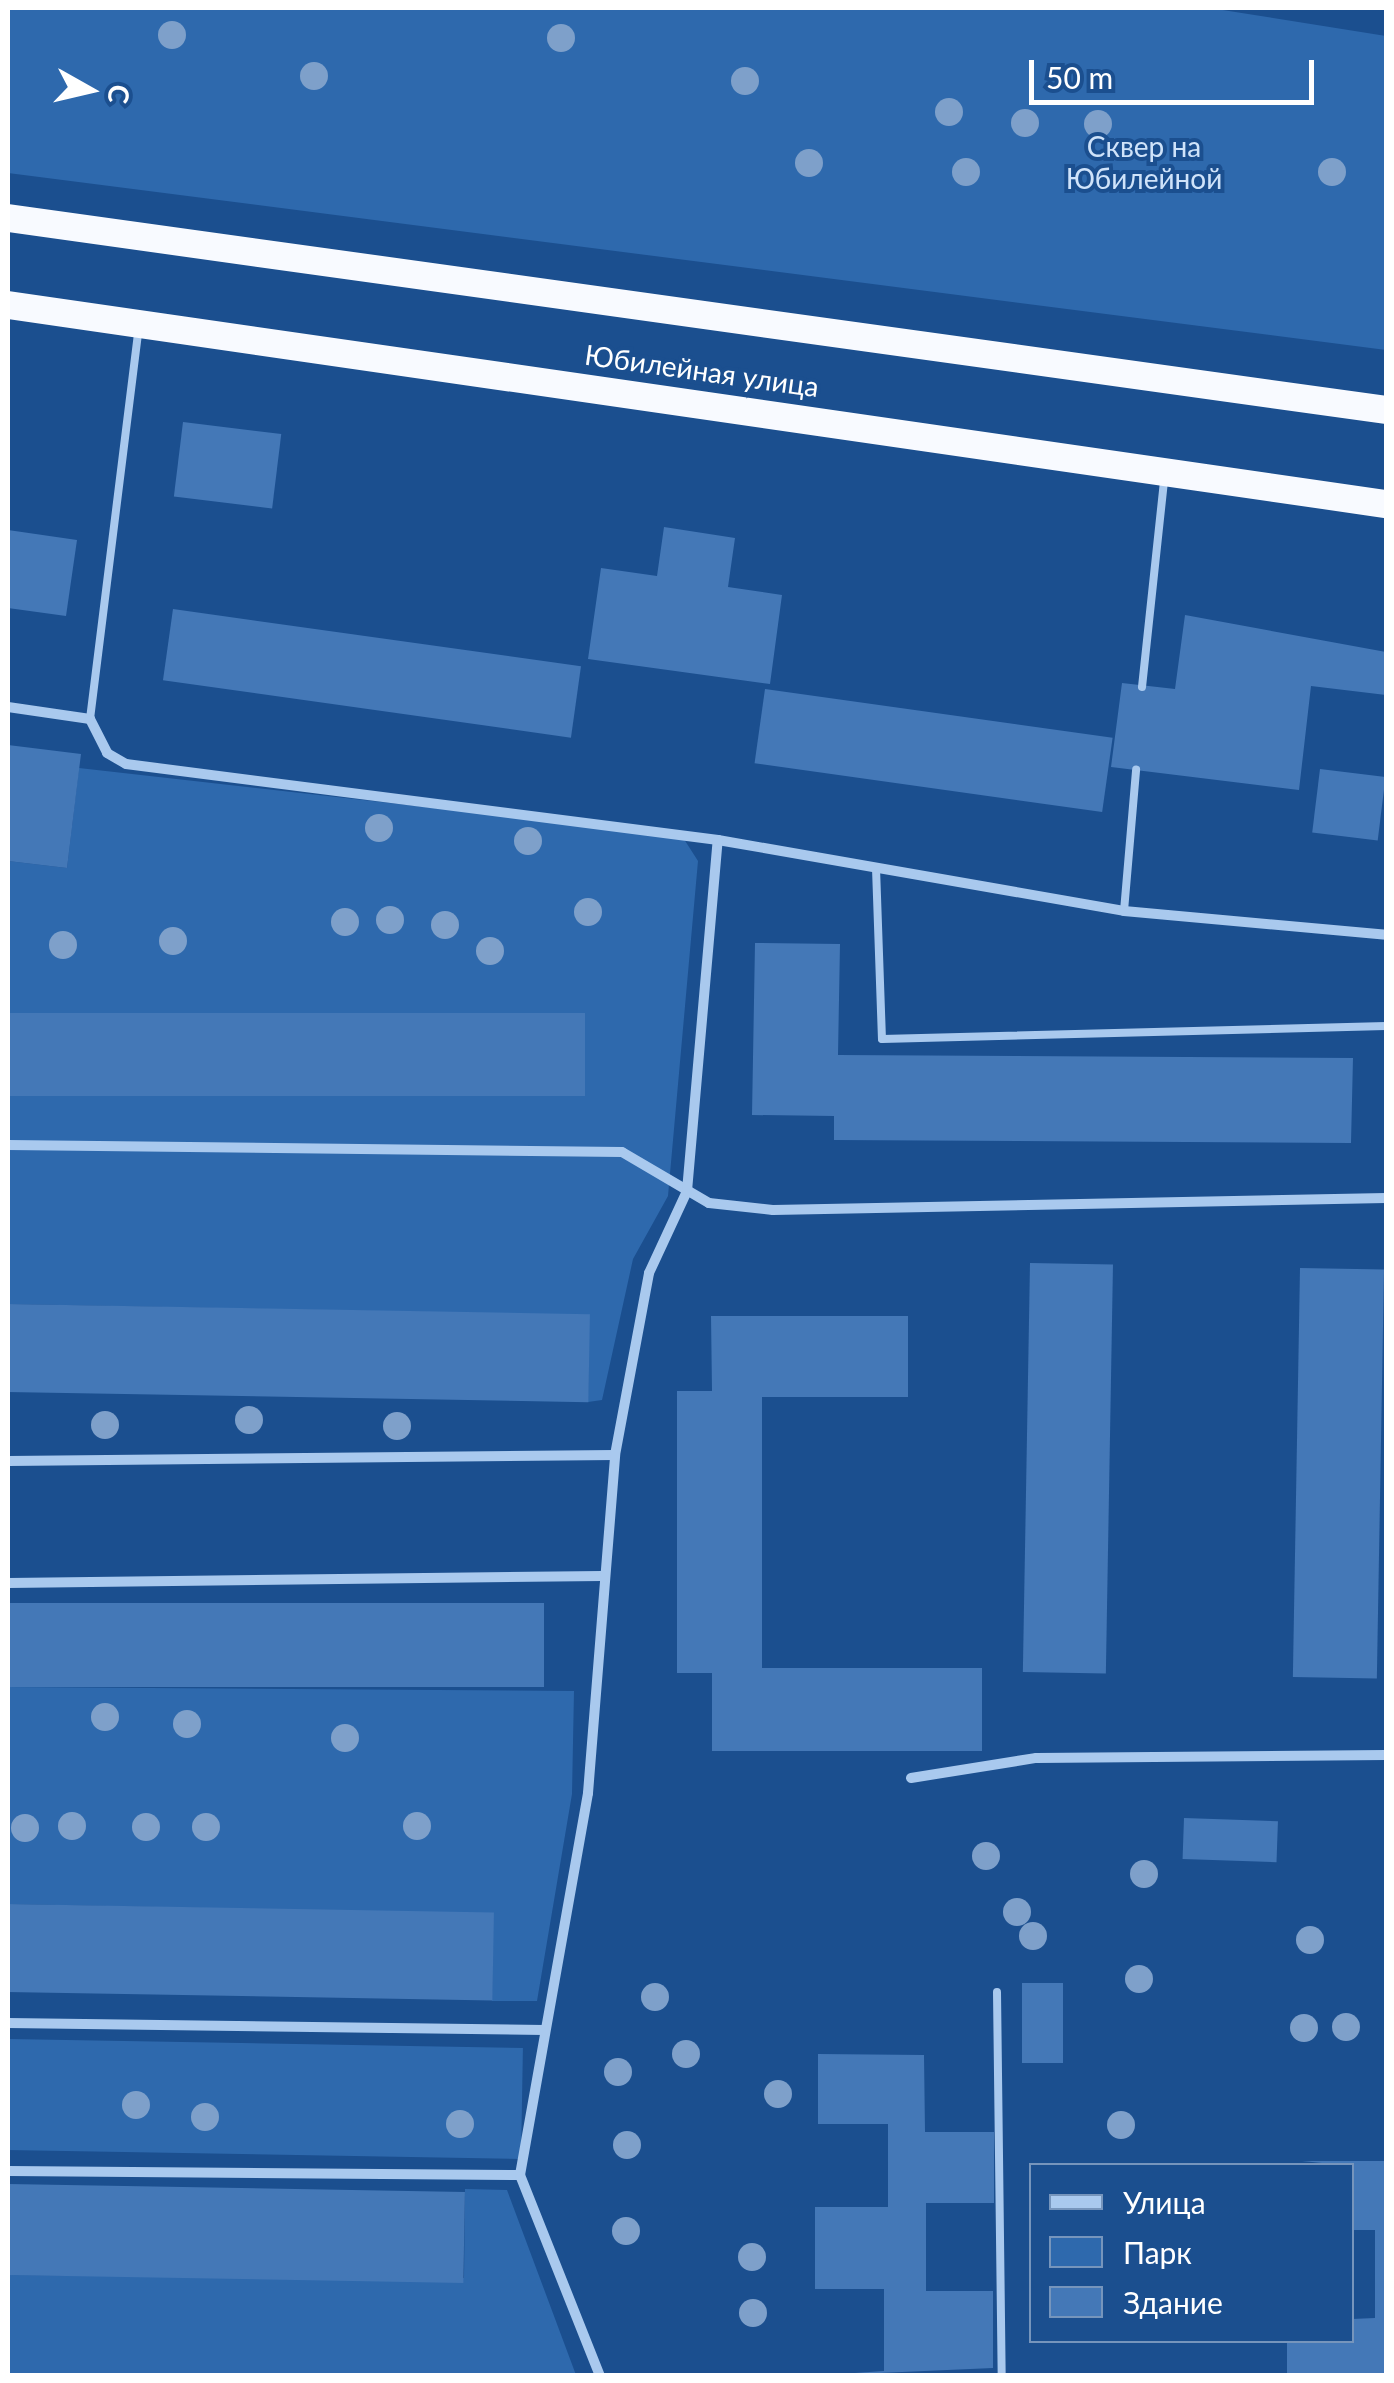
<!DOCTYPE html>
<meta charset="utf-8">
<style>
body{margin:0}
#map{position:relative;width:1394px;height:2383px;overflow:hidden;background:#1b4f8f;font-family:Lato,sans-serif}
div>[style]{position:absolute}
.green>*{inset:0;background:#2e69ad;transform-origin:0 0}
.building>*{inset:0;background:#4478b7;transform-origin:0 0}
.service>*{height:8px;margin:-4px;padding:0 4px;transform-origin:4px;border-radius:4px;background:#a9c9ee}
.minor>*{height:10px;margin:-5px;padding:0 5px;transform-origin:5px;border-radius:5px;background:#a9c9ee}
.trunk>*{height:28px;margin:-14px;padding:0 14px;transform-origin:14px;border-radius:14px;background:#f8faff}
.trees>*{width:28px;height:28px;margin:-14px;border-radius:50%;background:#7ea0ca}
span{translate:-50% -50%;white-space:nowrap;text-align:center;line-height:1.15;-webkit-text-stroke:8px #1b4f8f;paint-order:stroke}
.park-label{font-size:28px;color:#cfe3fa}
.street-label{font-size:28px;color:#fff}
.frame{position:absolute;inset:0;border:10px solid #fff;pointer-events:none}
.legend{position:absolute;left:1029px;top:2163px;width:325px;height:180px;box-sizing:border-box;background:#1b4f8f;border:2px solid #7695bc;margin:0;padding:12px 18px;list-style:none;font-size:30px;color:#fff}
.legend li{display:flex;align-items:center;gap:20px;height:50px}
.legend b{width:50px;border:2px solid #7695bc}
.north{position:absolute;left:40px;top:40px;width:100px;height:100px;-webkit-text-stroke:8px #1b4f8f;paint-order:stroke;rotate:98deg;font-size:28px;font-weight:700;line-height:40px;text-align:center;color:#fff}
.north::after{content:'';display:block;margin:auto;width:35px;height:45px;background:#fff;clip-path:polygon(50% 0,100% 100%,50% 72%,0 100%)}
.scale{position:absolute;left:1029px;top:60px;width:285px;height:45px;box-sizing:border-box;border:5px solid #fff;border-top:0;padding-left:12px;font-size:30px;line-height:35px;white-space:nowrap;color:#fff;-webkit-text-stroke:8px #1b4f8f;paint-order:stroke}
</style>
<div id="map">
<div class="green">
<i style="clip-path:polygon(8px 8px,1210px 8px,1386px 36px,1386px 350px,8px 173px)"></i>
<i style="clip-path:polygon(79px 768px,682px 836px,698px 861px,668px 1196px,633px 1259px,602px 1400px,588px 1402px,589px 1315px,8px 1304px,8px 861px,67px 868px)"></i>
<i style="clip-path:polygon(8px 1687px,574px 1691px,572px 1794px,537px 2001px,492px 2001px,493px 1914px,8px 1904px)"></i>
<i style="left:8px;top:2039px;width:515px;height:111px;rotate:1deg"></i>
<i style="clip-path:polygon(465px 2189px,507px 2190px,576px 2375px,8px 2376px,8px 2275px,464px 2278px)"></i>
</div>
<div class="building">
<i style="left:183px;top:422px;width:99px;height:75px;rotate:7deg"></i>
<i style="clip-path:polygon(664px 527px,735px 538px,728px 587px,782px 595px,770px 684px,588px 659px,601px 568px,657px 576px)"></i>
<i style="clip-path:polygon(8px 530px,77px 540px,66px 616px,8px 608px)"></i>
<i style="left:173px;top:609px;width:412px;height:72px;rotate:8deg"></i>
<i style="clip-path:polygon(1185px 615px,1386px 652px,1386px 695px,1311px 686px,1299px 790px,1111px 767px,1122px 683px,1175px 689px)"></i>
<i style="left:765px;top:689px;width:351px;height:75px;rotate:8deg"></i>
<i style="clip-path:polygon(8px 745px,81px 754px,67px 868px,8px 861px)"></i>
<i style="left:1320px;top:769px;width:66px;height:64px;rotate:7deg"></i>
<i style="clip-path:polygon(755px 943px,840px 944px,838px 1055px,1353px 1058px,1351px 1143px,834px 1140px,834px 1116px,752px 1115px)"></i>
<i style="left:8px;top:1013px;width:577px;height:83px"></i>
<i style="left:1030px;top:1263px;width:83px;height:409px;rotate:1deg"></i>
<i style="left:1300px;top:1268px;width:84px;height:409px;rotate:1deg"></i>
<i style="left:8px;top:1304px;width:582px;height:88px;rotate:1deg"></i>
<i style="clip-path:polygon(711px 1316px,908px 1316px,908px 1397px,762px 1397px,762px 1668px,982px 1668px,982px 1751px,712px 1751px,712px 1673px,677px 1673px,677px 1391px,712px 1391px)"></i>
<i style="left:8px;top:1603px;width:536px;height:84px"></i>
<i style="left:1184px;top:1818px;width:94px;height:41px;rotate:2deg"></i>
<i style="left:8px;top:1904px;width:486px;height:88px;rotate:1deg"></i>
<i style="left:1022px;top:1983px;width:41px;height:80px"></i>
<i style="clip-path:polygon(818px 2054px,924px 2055px,925px 2132px,994px 2132px,994px 2203px,926px 2203px,926px 2291px,993px 2291px,993px 2368px,811px 2376px,884px 2371px,884px 2289px,815px 2289px,815px 2207px,888px 2207px,888px 2124px,818px 2124px)"></i>
<i style="clip-path:polygon(1302px 2161px,1386px 2161px,1386px 2376px,1287px 2376px,1287px 2340px,1352px 2340px,1352px 2319px,1375px 2318px,1375px 2230px,1352px 2230px,1352px 2166px)"></i>
<i style="left:8px;top:2184px;width:457px;height:91px;rotate:1deg"></i>
</div>
<div class="service">
<i style="left:1142px;top:687px;width:208px;rotate:-83.9deg"></i>
<i style="left:90px;top:719px;width:391px;rotate:-82.9deg"></i>
<i style="left:876px;top:868px;width:171px;rotate:88deg"></i>
<i style="left:882px;top:1039px;width:504px;rotate:-1.48deg"></i>
<i style="left:1124px;top:911px;width:142px;rotate:-85.1deg"></i>
<i style="left:997px;top:1992px;width:384px;rotate:89.3deg"></i>
</div>
<div class="minor">
<i style="left:8px;top:707px;width:83px;rotate:8.3deg"></i>
<i style="left:90px;top:719px;width:38px;rotate:63deg"></i>
<i style="left:107px;top:753px;width:22px;rotate:30deg"></i>
<i style="left:126px;top:764px;width:597px;rotate:7.32deg"></i>
<i style="left:718px;top:840px;width:412px;rotate:9.9deg"></i>
<i style="left:1124px;top:911px;width:263px;rotate:5.2deg"></i>
<i style="left:8px;top:1145px;width:614px;rotate:0.65deg"></i>
<i style="left:622px;top:1152px;width:101px;rotate:30.4deg"></i>
<i style="left:709px;top:1203px;width:64px;rotate:6.2deg"></i>
<i style="left:773px;top:1210px;width:613px;rotate:-1.12deg"></i>
<i style="left:8px;top:1461px;width:607px;rotate:-0.57deg"></i>
<i style="left:8px;top:1583px;width:594px;rotate:-0.68deg"></i>
<i style="left:911px;top:1778px;width:127px;rotate:-9.1deg"></i>
<i style="left:1036px;top:1758px;width:350px;rotate:-0.5deg"></i>
<i style="left:8px;top:2023px;width:536px;rotate:0.75deg"></i>
<i style="left:8px;top:2171px;width:512px;rotate:0.45deg"></i>
<i style="left:600px;top:2376px;width:216px;rotate:-111.7deg"></i>
<i style="left:520px;top:2175px;width:388px;rotate:-79.9deg"></i>
<i style="left:588px;top:1793px;width:339px;rotate:-85.4deg"></i>
<i style="left:615px;top:1455px;width:185px;rotate:-79.4deg"></i>
<i style="left:649px;top:1273px;width:90px;rotate:-65.1deg"></i>
<i style="left:687px;top:1191px;width:352px;rotate:-85deg"></i>
</div>
<div class="trunk">
<i style="left:8px;top:218px;width:1391px;rotate:7.93deg"></i>
<i style="left:8px;top:305px;width:1392px;rotate:8.22deg"></i>
</div>
<div class="trees">
<i style="left:172px;top:35px"></i>
<i style="left:561px;top:38px"></i>
<i style="left:314px;top:76px"></i>
<i style="left:745px;top:81px"></i>
<i style="left:949px;top:112px"></i>
<i style="left:1025px;top:123px"></i>
<i style="left:1098px;top:124px"></i>
<i style="left:809px;top:163px"></i>
<i style="left:966px;top:172px"></i>
<i style="left:1332px;top:172px"></i>
<i style="left:379px;top:828px"></i>
<i style="left:528px;top:841px"></i>
<i style="left:588px;top:912px"></i>
<i style="left:390px;top:920px"></i>
<i style="left:345px;top:922px"></i>
<i style="left:445px;top:925px"></i>
<i style="left:173px;top:941px"></i>
<i style="left:63px;top:945px"></i>
<i style="left:490px;top:951px"></i>
<i style="left:249px;top:1420px"></i>
<i style="left:105px;top:1425px"></i>
<i style="left:397px;top:1426px"></i>
<i style="left:105px;top:1717px"></i>
<i style="left:187px;top:1724px"></i>
<i style="left:345px;top:1738px"></i>
<i style="left:72px;top:1826px"></i>
<i style="left:417px;top:1826px"></i>
<i style="left:146px;top:1827px"></i>
<i style="left:206px;top:1827px"></i>
<i style="left:25px;top:1828px"></i>
<i style="left:986px;top:1856px"></i>
<i style="left:1144px;top:1874px"></i>
<i style="left:1017px;top:1912px"></i>
<i style="left:1033px;top:1936px"></i>
<i style="left:1310px;top:1940px"></i>
<i style="left:1139px;top:1979px"></i>
<i style="left:655px;top:1997px"></i>
<i style="left:1346px;top:2027px"></i>
<i style="left:1304px;top:2028px"></i>
<i style="left:686px;top:2054px"></i>
<i style="left:618px;top:2072px"></i>
<i style="left:778px;top:2094px"></i>
<i style="left:136px;top:2105px"></i>
<i style="left:205px;top:2117px"></i>
<i style="left:460px;top:2124px"></i>
<i style="left:1121px;top:2125px"></i>
<i style="left:627px;top:2145px"></i>
<i style="left:626px;top:2231px"></i>
<i style="left:752px;top:2257px"></i>
<i style="left:753px;top:2313px"></i>
</div>
<div class="park-label">
<span style="left:1144px;top:162px">Сквер на<br>Юбилейной</span>
</div>
<div class="street-label">
<span style="left:702px;top:370px;rotate:8deg">Юбилейная улица</span>
</div>
<div class="frame"></div>
<ul class="legend">
<li><b style="height:12px;background:#a9c9ee"></b>Улица</li>
<li><b style="height:28px;background:#2e69ad"></b>Парк</li>
<li><b style="height:28px;background:#4478b7"></b>Здание</li>
</ul>
<div class="north">С</div>
<div class="scale">50 m</div>
</div>
